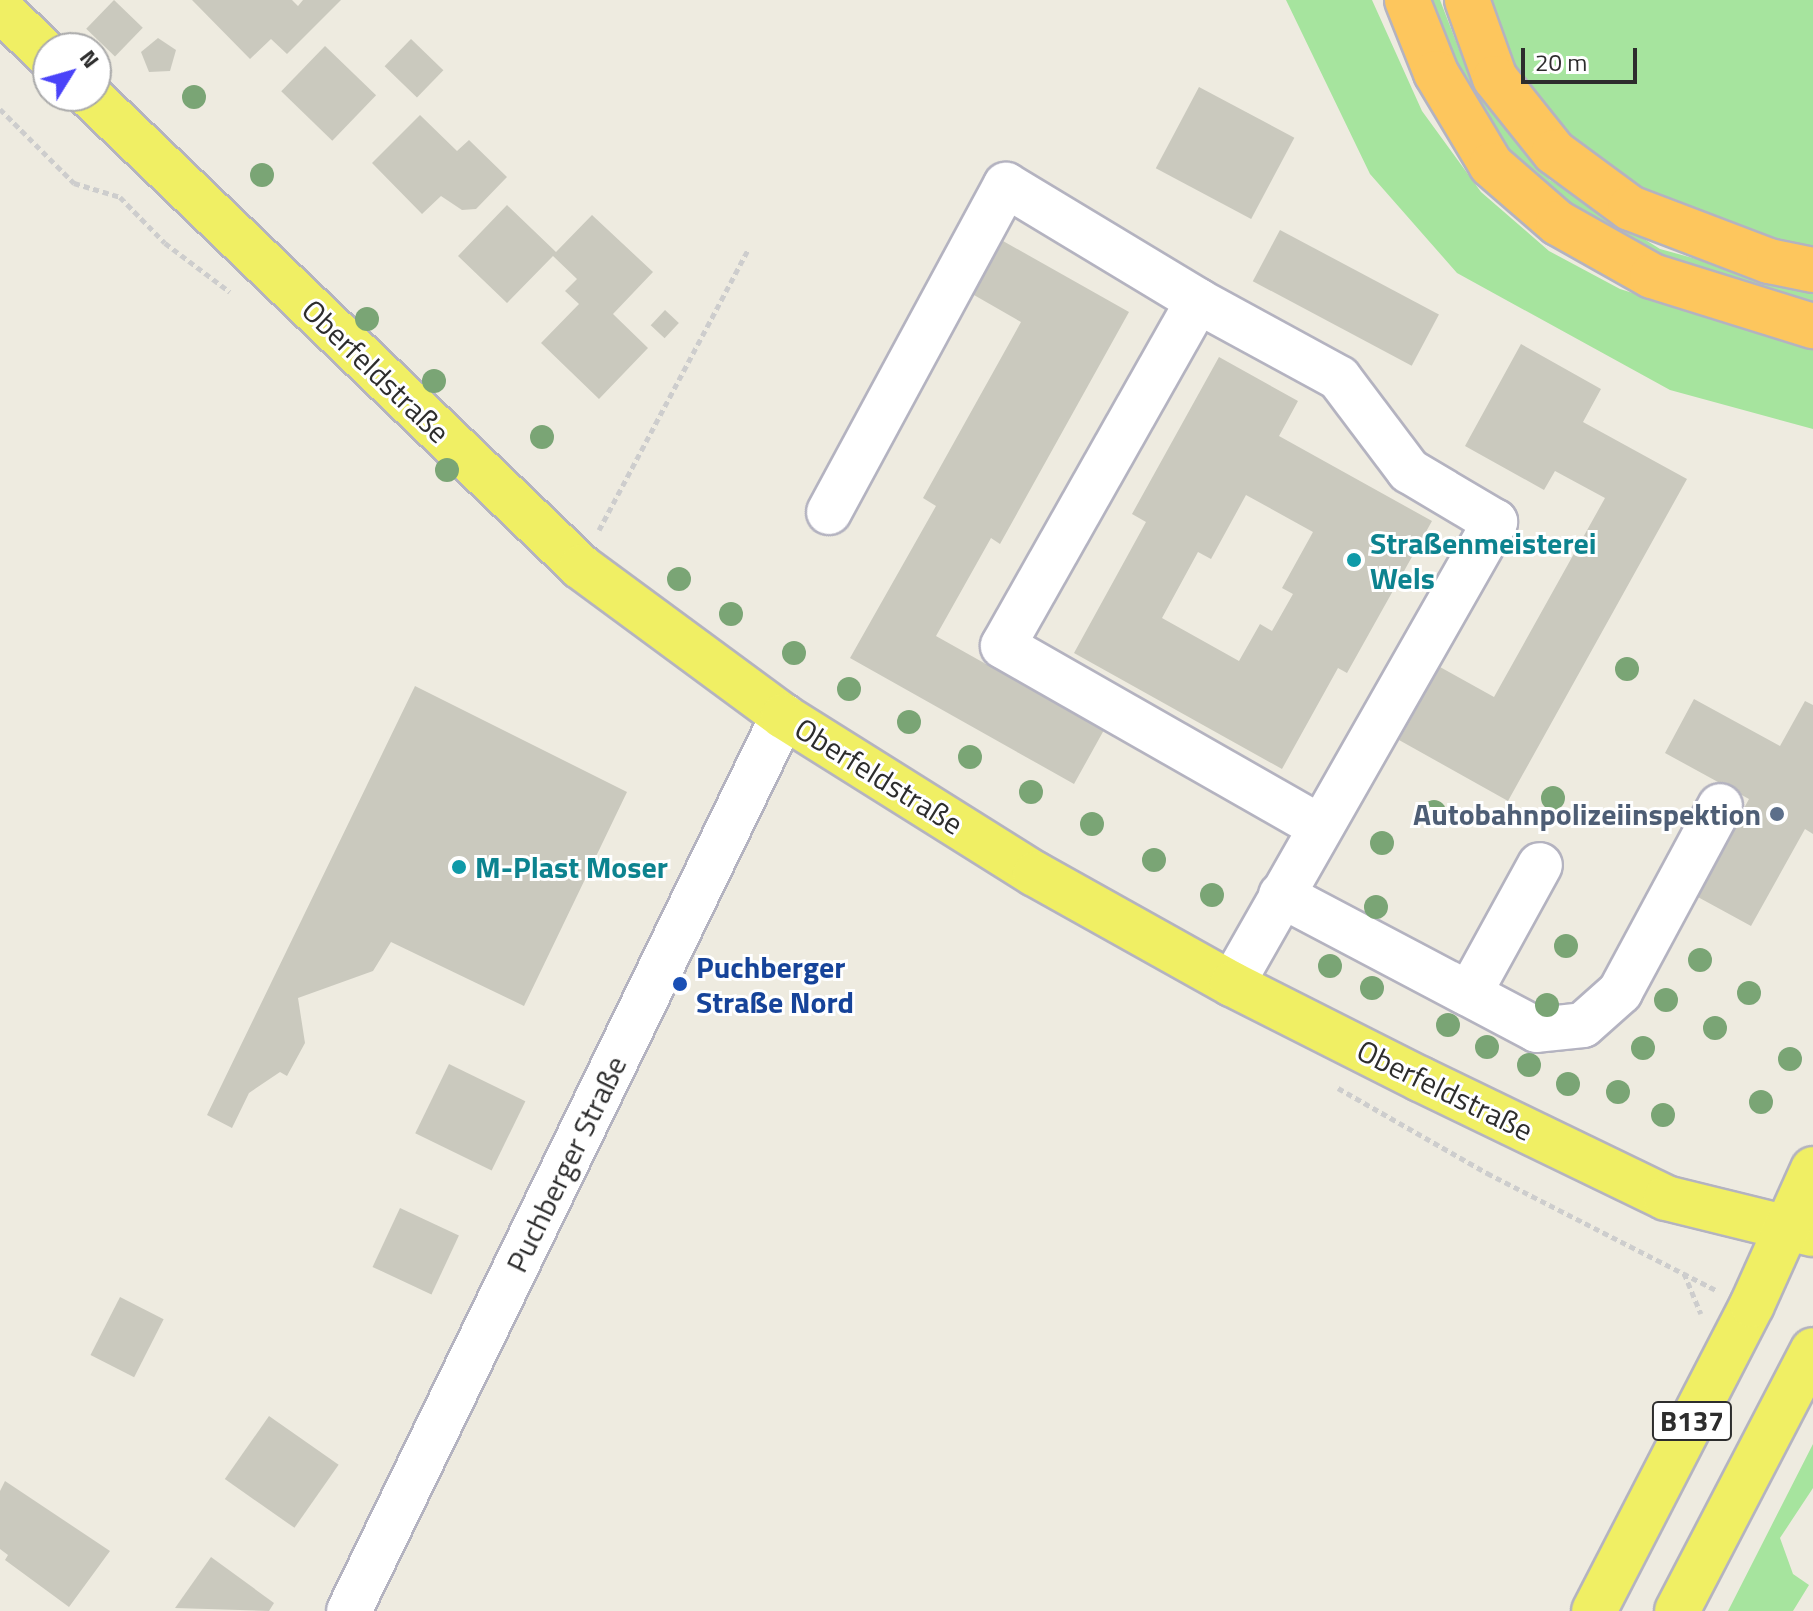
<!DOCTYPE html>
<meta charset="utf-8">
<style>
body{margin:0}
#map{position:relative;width:1813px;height:1611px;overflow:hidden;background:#eeebe0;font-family:"Titillium Web",sans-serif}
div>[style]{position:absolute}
.green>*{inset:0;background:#a6e49e}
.building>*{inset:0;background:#cac9be;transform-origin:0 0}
.path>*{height:5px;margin-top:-2.5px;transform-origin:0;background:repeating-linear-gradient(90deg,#cdcdcd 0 6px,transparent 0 10px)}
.roads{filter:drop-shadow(2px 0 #b4b3c0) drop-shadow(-2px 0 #b4b3c0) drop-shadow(0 2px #b4b3c0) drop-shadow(0 -2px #b4b3c0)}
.minor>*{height:44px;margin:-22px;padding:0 22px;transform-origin:22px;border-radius:22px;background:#fff}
.major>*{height:44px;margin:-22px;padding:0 22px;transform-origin:22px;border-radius:22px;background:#f0ef64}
.highway>*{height:44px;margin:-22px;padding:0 22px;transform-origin:22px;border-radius:22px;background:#fdc65d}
.trees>*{width:24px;height:24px;margin:-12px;border-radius:50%;background:#7aa575}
.dots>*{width:22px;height:22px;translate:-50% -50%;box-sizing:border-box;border:4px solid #fff;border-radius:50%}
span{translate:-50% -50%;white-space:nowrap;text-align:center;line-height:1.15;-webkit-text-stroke:6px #fff;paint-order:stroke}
.shield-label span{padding:2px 6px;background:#fff;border:2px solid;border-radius:6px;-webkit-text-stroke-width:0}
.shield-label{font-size:28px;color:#2d2d2d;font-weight:700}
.street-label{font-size:30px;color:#2d2d2d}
.culture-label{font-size:30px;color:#0d838f;font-weight:700}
.left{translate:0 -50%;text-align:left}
.service-label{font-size:30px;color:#4e5e75;font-weight:700}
.right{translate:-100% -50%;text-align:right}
.transit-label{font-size:30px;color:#164399;font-weight:700}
.north{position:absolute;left:32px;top:32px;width:80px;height:80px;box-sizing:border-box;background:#fff;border:2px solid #ababab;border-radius:50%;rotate:53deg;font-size:22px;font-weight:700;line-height:32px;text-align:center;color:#2d2d2d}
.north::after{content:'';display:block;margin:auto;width:28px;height:36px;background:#4a43f9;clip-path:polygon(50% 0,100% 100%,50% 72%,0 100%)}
.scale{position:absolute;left:1521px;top:48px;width:116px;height:36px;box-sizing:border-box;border:4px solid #2d2d2d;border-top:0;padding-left:10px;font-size:24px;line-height:28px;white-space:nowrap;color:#2d2d2d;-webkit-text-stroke:6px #fff;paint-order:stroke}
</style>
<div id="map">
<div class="green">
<i style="clip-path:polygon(1286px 0,1372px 0,1422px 111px,1481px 192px,1549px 251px,1620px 289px,1813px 350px,1813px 429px,1670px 390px,1457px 273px,1370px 174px)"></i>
<i style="clip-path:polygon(1422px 0,1440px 0,1476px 93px,1550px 180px,1660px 249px,1813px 291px,1813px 313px,1637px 252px,1530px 182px,1460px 84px)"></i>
<i style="clip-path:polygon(1489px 0,1813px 0,1813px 254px,1624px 188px,1569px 144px,1539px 106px,1498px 38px)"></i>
<i style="clip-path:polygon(1813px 1444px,1813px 1488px,1780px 1538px,1793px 1574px,1809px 1585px,1793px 1611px,1728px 1611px)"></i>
</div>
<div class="building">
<i style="left:114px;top:0;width:40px;height:40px;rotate:44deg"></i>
<i style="clip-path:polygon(192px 0,292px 0,298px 6px,303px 0,341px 0,287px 54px,271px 39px,250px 59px)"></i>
<i style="clip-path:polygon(158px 38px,176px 50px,170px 71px,149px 72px,141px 52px)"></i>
<i style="left:411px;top:39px;width:45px;height:38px;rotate:44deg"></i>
<i style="left:325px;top:46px;width:71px;height:63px;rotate:44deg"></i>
<i style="left:1199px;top:87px;width:108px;height:92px;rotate:28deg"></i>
<i style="clip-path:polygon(420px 115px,457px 151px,469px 140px,507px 177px,476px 209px,462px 210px,441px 196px,422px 214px,372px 163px)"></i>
<i style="clip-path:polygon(507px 205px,556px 252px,592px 215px,653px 272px,613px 314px,648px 348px,599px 399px,541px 343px,579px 304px,565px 291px,577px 279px,553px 256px,507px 303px,458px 256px)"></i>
<i style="left:1280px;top:230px;width:180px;height:58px;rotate:28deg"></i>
<i style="clip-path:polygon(996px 237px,1129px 312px,1000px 544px,991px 538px,936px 636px,1104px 730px,1074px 784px,850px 658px,936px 506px,923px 498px,1021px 322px,967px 291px)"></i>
<i style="left:665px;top:310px;width:19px;height:21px;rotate:43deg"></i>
<i style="clip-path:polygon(1521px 344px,1601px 389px,1583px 422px,1687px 479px,1508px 801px,1399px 740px,1440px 667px,1494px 697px,1605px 498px,1555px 471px,1544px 490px,1465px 446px)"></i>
<i style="clip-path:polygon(evenodd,1219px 357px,1298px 401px,1279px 436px,1432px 521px,1347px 673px,1338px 668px,1282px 769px,1074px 653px,1146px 522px,1132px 514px,1219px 357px,1246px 495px,1313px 532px,1282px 588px,1293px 594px,1272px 631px,1260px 624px,1239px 661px,1162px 618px,1198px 552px,1211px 559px,1246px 495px)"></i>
<i style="clip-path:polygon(415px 686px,627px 792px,524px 1006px,391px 942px,373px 971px,298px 998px,305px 1043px,287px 1076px,280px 1072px,249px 1093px,232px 1128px,207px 1115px)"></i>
<i style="clip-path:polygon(1694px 699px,1780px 746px,1805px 701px,1813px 705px,1813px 834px,1805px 829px,1751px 926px,1696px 896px,1749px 799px,1665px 753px)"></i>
<i style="left:449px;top:1064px;width:85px;height:77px;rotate:26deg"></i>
<i style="left:400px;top:1208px;width:65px;height:65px;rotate:25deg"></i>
<i style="left:120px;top:1297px;width:49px;height:65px;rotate:27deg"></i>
<i style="left:269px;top:1416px;width:85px;height:77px;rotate:35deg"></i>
<i style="clip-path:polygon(5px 1481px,110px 1551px,69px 1607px,5px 1560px,8px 1555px,0 1549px,0 1491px)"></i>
<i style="clip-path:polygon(211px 1557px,274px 1603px,269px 1611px,175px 1608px)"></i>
</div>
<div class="path">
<i style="left:0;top:109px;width:105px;rotate:45deg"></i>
<i style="left:74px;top:183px;width:48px;rotate:16.9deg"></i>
<i style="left:120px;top:197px;width:64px;rotate:45.6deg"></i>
<i style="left:165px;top:243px;width:81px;rotate:37deg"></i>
<i style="left:599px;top:530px;width:317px;rotate:-62deg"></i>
<i style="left:1338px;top:1088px;width:172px;rotate:29.7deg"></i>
<i style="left:1487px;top:1173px;width:257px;rotate:27.1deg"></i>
<i style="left:1684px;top:1273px;width:44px;rotate:67.5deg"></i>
</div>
<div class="roads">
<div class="minor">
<i style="left:829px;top:512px;width:372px;rotate:-61.6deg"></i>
<i style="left:1006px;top:185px;width:224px;rotate:31.1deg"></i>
<i style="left:1281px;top:895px;width:289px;rotate:27.8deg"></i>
<i style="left:1537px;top:1030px;width:46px;rotate:-6.2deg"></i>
<i style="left:1583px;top:1025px;width:50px;rotate:-41.7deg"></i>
<i style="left:1620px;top:992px;width:211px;rotate:-61.7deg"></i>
<i style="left:1232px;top:984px;width:532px;rotate:-60.35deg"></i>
<i style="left:1495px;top:522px;width:100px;rotate:-149.3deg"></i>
<i style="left:1409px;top:471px;width:116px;rotate:-127deg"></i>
<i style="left:1339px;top:378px;width:161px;rotate:-151.4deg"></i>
<i style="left:1198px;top:301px;width:396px;rotate:119.5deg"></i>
<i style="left:1003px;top:646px;width:364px;rotate:29.7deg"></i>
<i style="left:1469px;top:994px;width:147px;rotate:-61.2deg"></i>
<i style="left:349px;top:1611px;width:995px;rotate:-64.13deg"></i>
</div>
<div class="major">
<i style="left:0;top:9px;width:66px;rotate:43.8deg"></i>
<i style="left:90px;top:96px;width:680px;rotate:43.81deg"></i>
<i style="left:581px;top:567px;width:251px;rotate:36.4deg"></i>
<i style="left:783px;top:716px;width:297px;rotate:32.1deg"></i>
<i style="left:1035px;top:874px;width:226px;rotate:29.2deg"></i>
<i style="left:1232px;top:984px;width:211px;rotate:26.8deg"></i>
<i style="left:1420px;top:1079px;width:273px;rotate:25.8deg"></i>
<i style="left:1666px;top:1198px;width:151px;rotate:13.8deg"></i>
<i style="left:1594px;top:1611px;width:344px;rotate:-62.7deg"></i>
<i style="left:1752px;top:1305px;width:149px;rotate:-65.8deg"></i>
<i style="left:1677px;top:1611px;width:294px;rotate:-62.5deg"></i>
</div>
<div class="highway">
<i style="left:1407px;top:0;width:79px;rotate:68.3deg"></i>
<i style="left:1436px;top:73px;width:107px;rotate:59.1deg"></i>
<i style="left:1491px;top:165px;width:89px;rotate:40.9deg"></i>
<i style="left:1558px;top:223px;width:108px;rotate:29.4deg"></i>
<i style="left:1652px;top:276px;width:169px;rotate:17.3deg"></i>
<i style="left:1467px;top:0;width:83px;rotate:70.3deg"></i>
<i style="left:1495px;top:78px;width:95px;rotate:51.4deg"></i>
<i style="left:1554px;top:152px;width:94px;rotate:36.4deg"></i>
<i style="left:1630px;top:208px;width:149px;rotate:20.9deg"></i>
<i style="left:1769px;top:261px;width:45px;rotate:11.6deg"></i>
</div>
</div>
<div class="trees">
<i style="left:194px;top:97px"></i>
<i style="left:262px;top:175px"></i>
<i style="left:367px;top:319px"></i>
<i style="left:434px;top:381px"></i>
<i style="left:542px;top:437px"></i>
<i style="left:447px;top:470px"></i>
<i style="left:679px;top:579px"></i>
<i style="left:731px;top:614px"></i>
<i style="left:794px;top:653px"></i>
<i style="left:1627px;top:669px"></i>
<i style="left:849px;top:689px"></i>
<i style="left:909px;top:722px"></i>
<i style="left:970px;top:757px"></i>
<i style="left:1031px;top:792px"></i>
<i style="left:1553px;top:798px"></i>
<i style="left:1434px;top:812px"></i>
<i style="left:1092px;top:824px"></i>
<i style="left:1382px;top:843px"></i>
<i style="left:1154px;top:860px"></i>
<i style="left:1212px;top:895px"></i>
<i style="left:1376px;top:907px"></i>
<i style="left:1566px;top:946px"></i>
<i style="left:1700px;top:960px"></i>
<i style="left:1330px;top:966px"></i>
<i style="left:1372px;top:988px"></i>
<i style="left:1749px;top:993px"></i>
<i style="left:1666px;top:1000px"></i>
<i style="left:1547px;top:1005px"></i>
<i style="left:1448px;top:1025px"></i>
<i style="left:1715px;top:1028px"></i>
<i style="left:1487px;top:1047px"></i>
<i style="left:1643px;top:1048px"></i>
<i style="left:1790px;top:1059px"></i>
<i style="left:1529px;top:1065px"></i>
<i style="left:1568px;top:1084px"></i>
<i style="left:1618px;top:1092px"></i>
<i style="left:1761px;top:1102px"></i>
<i style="left:1663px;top:1115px"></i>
</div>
<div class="dots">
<i style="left:1354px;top:560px;background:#0f9aa8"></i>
<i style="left:1777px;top:814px;background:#5c6f8a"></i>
<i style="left:459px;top:867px;background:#0f9aa8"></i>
<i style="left:680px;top:984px;background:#1a4fb4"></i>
</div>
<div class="shield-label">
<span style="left:1692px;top:1421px">B137</span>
</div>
<div class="street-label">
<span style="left:376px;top:371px;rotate:44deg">Oberfeldstraße</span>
<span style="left:879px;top:776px;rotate:32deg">Oberfeldstraße</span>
<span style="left:1445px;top:1090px;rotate:26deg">Oberfeldstraße</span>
<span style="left:566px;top:1164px;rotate:-64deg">Puchberger Straße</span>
</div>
<div class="culture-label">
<span class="left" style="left:1370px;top:560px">Straßenmeisterei<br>Wels</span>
<span class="left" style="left:475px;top:867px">M-Plast Moser</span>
</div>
<div class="service-label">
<span class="right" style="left:1761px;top:814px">Autobahnpolizeiinspektion</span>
</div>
<div class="transit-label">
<span class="left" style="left:696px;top:984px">Puchberger<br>Straße Nord</span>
</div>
<div class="north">N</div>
<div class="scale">20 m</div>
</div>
